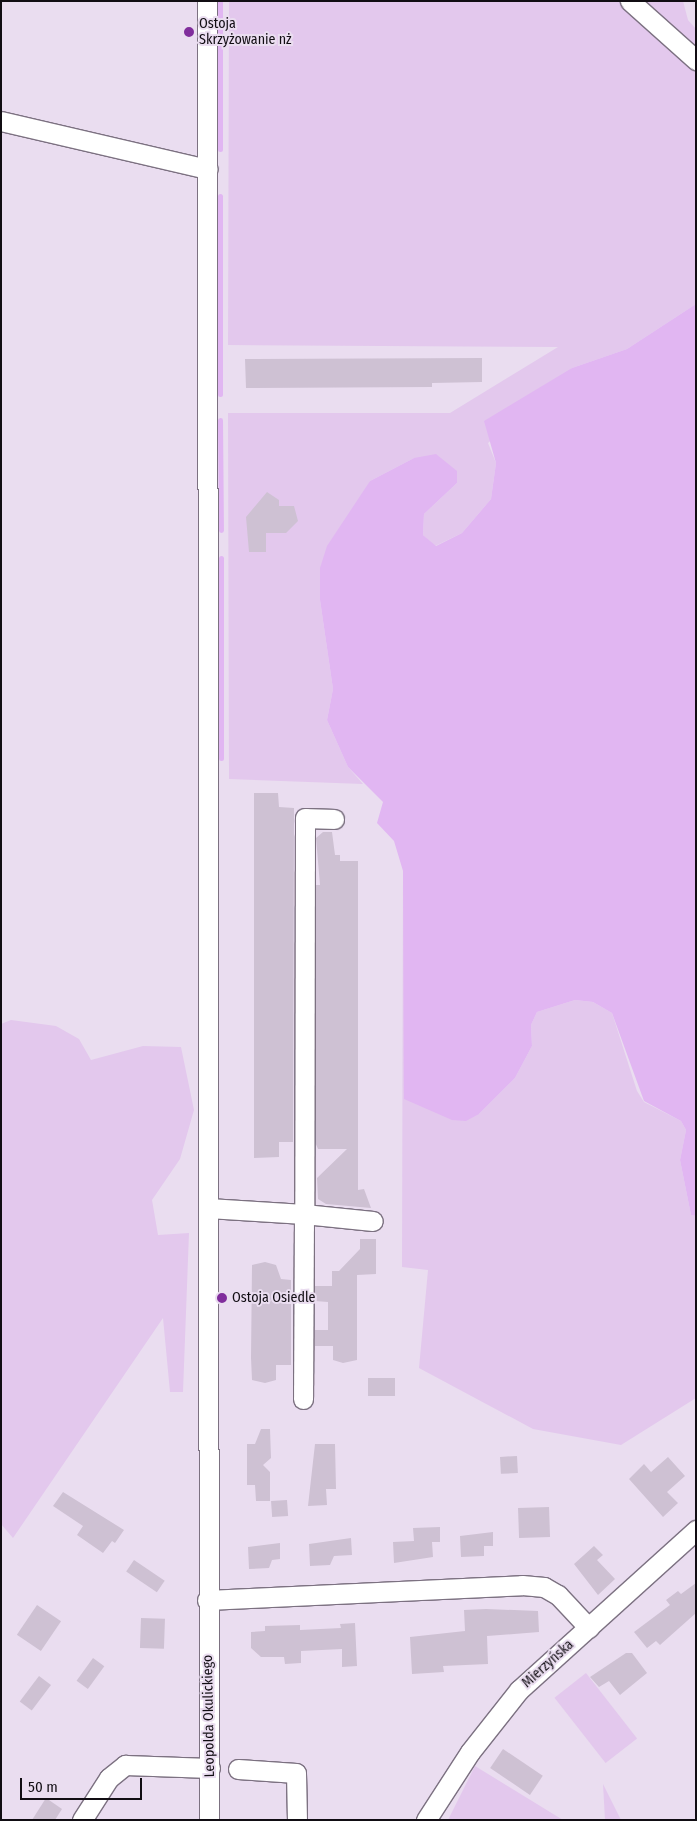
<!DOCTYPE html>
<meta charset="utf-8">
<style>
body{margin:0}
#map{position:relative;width:697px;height:1821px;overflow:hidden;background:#eaddf0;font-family:"Fira Sans Condensed",sans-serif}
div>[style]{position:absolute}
.green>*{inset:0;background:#e3c8ed;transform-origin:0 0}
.water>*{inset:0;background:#e1b6f2}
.stream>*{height:5px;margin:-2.5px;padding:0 2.5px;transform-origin:2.5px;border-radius:2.5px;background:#e1b6f2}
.building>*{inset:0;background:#cec1d3;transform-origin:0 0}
.roads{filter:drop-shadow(1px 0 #7c7181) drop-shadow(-1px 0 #7c7181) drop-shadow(0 1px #7c7181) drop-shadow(0 -1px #7c7181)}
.minor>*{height:19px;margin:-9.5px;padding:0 9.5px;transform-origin:9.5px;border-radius:9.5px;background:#fff}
.dots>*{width:14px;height:14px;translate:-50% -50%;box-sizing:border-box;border:2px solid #eaddf0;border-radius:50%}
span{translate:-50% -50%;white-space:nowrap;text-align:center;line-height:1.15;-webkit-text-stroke:4px #eaddf0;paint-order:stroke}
.poi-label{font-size:14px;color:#110d13}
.left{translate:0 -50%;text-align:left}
.street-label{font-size:14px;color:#110d13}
.frame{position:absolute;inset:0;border:2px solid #110d13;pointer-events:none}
.scale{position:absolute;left:20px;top:1778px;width:122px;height:22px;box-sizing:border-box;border:2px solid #110d13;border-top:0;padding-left:6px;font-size:15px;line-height:18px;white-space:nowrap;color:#110d13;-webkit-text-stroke:4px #eaddf0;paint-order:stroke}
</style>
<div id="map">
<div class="green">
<i style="clip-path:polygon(229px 1px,683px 1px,688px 20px,696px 29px,696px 304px,627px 349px,572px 368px,488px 443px,496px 463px,491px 499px,462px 533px,435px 546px,423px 535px,424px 514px,457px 483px,414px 458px,370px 481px,320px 600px,333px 689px,327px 720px,348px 767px,363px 784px,229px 779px,228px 413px,450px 413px,558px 347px,228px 345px)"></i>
<i style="clip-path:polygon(403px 871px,479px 1114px,515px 1078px,532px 1046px,531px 1025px,537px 1012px,575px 1000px,593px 1002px,612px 1013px,637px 1091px,644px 1102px,681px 1121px,686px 1130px,680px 1160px,691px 1215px,696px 1216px,696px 1398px,621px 1445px,533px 1429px,419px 1368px,428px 1270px,402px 1267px)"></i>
<i style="clip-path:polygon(11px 1020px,56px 1026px,79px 1039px,91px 1060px,143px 1046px,181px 1047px,194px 1110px,180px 1159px,152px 1200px,158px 1235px,189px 1233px,183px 1392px,170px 1392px,163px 1318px,13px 1538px,1px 1524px,1px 1024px)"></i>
<i style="left:586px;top:1673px;width:83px;height:40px;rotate:52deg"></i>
<i style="clip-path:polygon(475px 1766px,563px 1820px,448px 1820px)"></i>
<i style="clip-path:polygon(603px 1784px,621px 1820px,605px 1820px)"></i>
</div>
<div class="water">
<i style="clip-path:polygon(696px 304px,696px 1216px,691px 1215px,680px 1160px,686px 1130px,681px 1121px,644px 1101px,612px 1013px,593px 1002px,575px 1000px,537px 1012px,531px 1025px,532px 1046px,515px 1078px,479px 1114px,466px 1121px,452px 1120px,404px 1099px,403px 871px,394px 841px,377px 823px,383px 802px,348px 767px,327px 720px,333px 689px,320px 600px,320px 568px,327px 546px,370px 481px,414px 458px,436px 454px,457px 471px,457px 483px,424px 514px,423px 535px,436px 546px,462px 533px,491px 499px,496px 463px,484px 421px,572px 368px,627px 349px)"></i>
</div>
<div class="stream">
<i style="left:220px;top:1px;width:148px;rotate:90deg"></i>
<i style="left:220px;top:394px;width:198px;rotate:-90deg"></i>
<i style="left:220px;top:420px;width:110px;rotate:89.5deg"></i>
<i style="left:221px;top:558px;width:200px;rotate:90deg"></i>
</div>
<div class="building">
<i style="clip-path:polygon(482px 358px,482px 382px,432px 383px,432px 387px,246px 388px,245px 359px)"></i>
<i style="clip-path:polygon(267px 492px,279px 500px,279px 506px,294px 506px,298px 521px,286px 533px,266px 533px,266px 552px,249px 552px,246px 517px)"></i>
<i style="clip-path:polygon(254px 793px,278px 793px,279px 807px,294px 808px,294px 816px,293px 1142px,279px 1142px,279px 1157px,254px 1158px)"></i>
<i style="clip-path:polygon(323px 832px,332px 832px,335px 855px,340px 855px,340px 861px,358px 861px,358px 1190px,364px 1189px,371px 1208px,326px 1204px,318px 1199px,317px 1178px,347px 1149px,318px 1149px,315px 1142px,316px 885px,320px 885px,316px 838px)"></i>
<i style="clip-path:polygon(360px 1239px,376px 1239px,376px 1274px,357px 1275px,357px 1360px,343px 1363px,333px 1360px,333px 1346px,315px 1346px,315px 1330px,328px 1330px,328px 1302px,315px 1301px,315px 1286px,332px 1286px,332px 1271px,339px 1271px,360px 1249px)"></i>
<i style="clip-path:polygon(265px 1262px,276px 1265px,281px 1279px,291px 1280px,291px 1365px,276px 1365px,276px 1380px,265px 1383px,252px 1380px,251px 1358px,252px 1265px)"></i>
<i style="left:368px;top:1378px;width:27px;height:18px"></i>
<i style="clip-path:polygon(261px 1429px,270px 1429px,271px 1458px,263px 1465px,270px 1472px,270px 1501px,256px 1501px,255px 1485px,247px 1485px,247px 1444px,255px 1444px)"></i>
<i style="clip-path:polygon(315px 1444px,335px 1444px,336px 1489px,326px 1489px,327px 1505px,308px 1506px)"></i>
<i style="left:517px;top:1456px;width:17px;height:17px;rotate:87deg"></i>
<i style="clip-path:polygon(668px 1457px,685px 1476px,667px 1492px,678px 1503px,663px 1517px,629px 1479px,644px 1464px,651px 1472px)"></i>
<i style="clip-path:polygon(63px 1492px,124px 1530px,115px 1543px,112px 1541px,103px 1553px,77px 1535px,83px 1526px,53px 1506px)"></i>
<i style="left:287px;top:1500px;width:16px;height:16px;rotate:86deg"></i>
<i style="left:549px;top:1507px;width:30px;height:31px;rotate:88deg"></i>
<i style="clip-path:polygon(440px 1527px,440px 1542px,432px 1542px,433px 1557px,394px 1563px,393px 1542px,414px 1541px,413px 1528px)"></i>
<i style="clip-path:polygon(493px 1532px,493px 1546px,484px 1546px,484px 1556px,461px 1557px,460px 1536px)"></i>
<i style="clip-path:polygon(351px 1538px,352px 1555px,334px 1556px,330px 1565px,310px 1566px,309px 1544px)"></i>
<i style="clip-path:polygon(280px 1543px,280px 1559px,272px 1560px,269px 1568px,249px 1569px,248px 1547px)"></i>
<i style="clip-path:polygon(594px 1546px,603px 1555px,597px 1560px,615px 1579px,598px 1595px,574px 1564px)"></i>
<i style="left:134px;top:1560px;width:37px;height:14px;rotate:34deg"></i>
<i style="clip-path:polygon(696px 1583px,696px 1613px,660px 1645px,656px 1641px,647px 1648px,634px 1632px,670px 1605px,666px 1600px,678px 1591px,681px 1594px)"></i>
<i style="left:37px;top:1605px;width:29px;height:36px;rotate:34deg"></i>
<i style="clip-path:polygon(486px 1609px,538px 1611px,539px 1632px,487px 1636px,488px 1664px,443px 1666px,444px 1672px,412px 1674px,410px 1637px,465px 1631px,464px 1610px)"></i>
<i style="left:141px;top:1618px;width:24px;height:30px;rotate:2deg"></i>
<i style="clip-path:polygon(355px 1623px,357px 1666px,342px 1667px,342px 1649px,301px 1651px,301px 1663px,285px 1664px,284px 1657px,261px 1657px,251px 1648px,251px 1632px,265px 1631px,265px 1626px,300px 1625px,300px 1630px,341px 1628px,340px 1624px)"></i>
<i style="clip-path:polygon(626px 1653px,632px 1653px,647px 1673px,620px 1695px,609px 1681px,599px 1687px,590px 1677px)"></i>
<i style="left:93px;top:1658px;width:14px;height:28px;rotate:36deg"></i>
<i style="left:39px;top:1676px;width:15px;height:32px;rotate:37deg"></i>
<i style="left:503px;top:1749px;width:48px;height:23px;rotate:34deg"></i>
<i style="clip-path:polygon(46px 1798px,62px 1809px,55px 1820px,32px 1820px)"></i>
</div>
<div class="roads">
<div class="minor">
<i style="left:207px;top:1px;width:1819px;rotate:89.94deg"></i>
<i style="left:630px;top:1px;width:89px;rotate:41.8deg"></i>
<i style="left:1px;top:121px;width:212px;rotate:13.1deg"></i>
<i style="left:334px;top:819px;width:29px;rotate:-178deg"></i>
<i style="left:305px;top:818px;width:396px;rotate:90.1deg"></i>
<i style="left:304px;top:1214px;width:69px;rotate:5.8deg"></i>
<i style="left:208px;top:1208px;width:96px;rotate:3.6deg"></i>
<i style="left:304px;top:1214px;width:185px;rotate:90.3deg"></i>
<i style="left:207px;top:1600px;width:315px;rotate:-2.7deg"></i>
<i style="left:522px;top:1585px;width:22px;rotate:5deg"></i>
<i style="left:544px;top:1587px;width:16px;rotate:30deg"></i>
<i style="left:558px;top:1595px;width:45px;rotate:46.8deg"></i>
<i style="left:238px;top:1769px;width:58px;rotate:3.9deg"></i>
<i style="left:296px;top:1773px;width:47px;rotate:88.8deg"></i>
<i style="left:82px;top:1820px;width:50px;rotate:-57.3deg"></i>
<i style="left:109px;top:1778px;width:21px;rotate:-39deg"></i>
<i style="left:125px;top:1765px;width:85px;rotate:2deg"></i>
<i style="left:426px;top:1820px;width:81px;rotate:-57.1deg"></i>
<i style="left:470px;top:1752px;width:79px;rotate:-51.7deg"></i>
<i style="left:519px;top:1690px;width:239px;rotate:-42.1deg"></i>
</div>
</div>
<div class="dots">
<i style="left:189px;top:32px;background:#802d9c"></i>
<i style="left:222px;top:1298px;background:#802d9c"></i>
</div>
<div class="poi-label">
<span class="left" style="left:199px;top:32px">Ostoja<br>Skrzyżowanie nż</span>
<span class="left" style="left:232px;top:1298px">Ostoja Osiedle</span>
</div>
<div class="street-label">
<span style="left:548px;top:1664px;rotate:-42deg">Mierzyńska</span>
<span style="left:209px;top:1716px;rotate:-91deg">Leopolda Okulickiego</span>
</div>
<div class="frame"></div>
<div class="scale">50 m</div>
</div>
